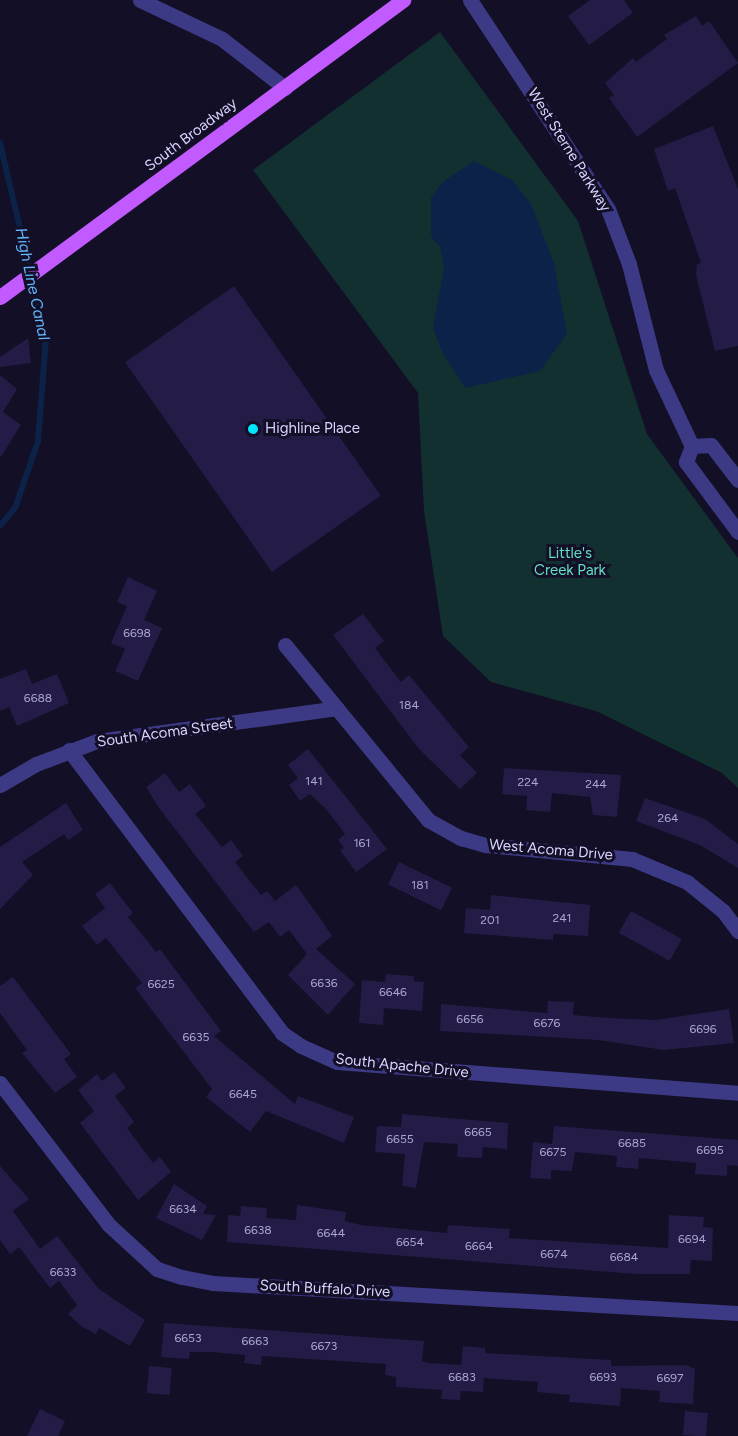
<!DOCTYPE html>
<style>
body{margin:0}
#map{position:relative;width:738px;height:1436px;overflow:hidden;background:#130f26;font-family:Figtree,sans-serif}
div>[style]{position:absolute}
.green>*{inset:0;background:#12302f}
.water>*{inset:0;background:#0c2248}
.stream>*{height:6px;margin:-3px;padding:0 3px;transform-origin:3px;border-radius:3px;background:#0c2248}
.building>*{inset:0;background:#241b47;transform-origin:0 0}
.minor>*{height:15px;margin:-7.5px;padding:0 7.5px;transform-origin:7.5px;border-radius:7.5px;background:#3d3a85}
.major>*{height:15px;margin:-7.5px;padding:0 7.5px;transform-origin:7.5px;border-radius:7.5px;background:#c25bff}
.dots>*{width:16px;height:16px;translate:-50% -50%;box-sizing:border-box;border:3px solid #130f26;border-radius:50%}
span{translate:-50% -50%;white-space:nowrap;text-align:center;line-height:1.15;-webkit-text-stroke:6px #130f26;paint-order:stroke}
.number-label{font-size:12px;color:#aca6d1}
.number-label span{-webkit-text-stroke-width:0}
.street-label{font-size:15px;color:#d9d4ff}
.poi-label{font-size:15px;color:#d9d4ff}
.left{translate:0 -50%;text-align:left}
.park-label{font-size:15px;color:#5fe0c0}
.water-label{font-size:16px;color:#62b6ff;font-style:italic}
</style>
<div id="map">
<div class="green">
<i style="clip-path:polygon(440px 32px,578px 221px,647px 434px,738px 558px,738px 788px,722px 773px,596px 711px,491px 682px,443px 636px,424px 511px,418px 393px,253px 170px)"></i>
</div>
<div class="water">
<i style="clip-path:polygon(474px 161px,512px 180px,531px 204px,554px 263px,567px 334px,540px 371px,465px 388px,442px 352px,433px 328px,444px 268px,440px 247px,431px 236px,431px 197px,443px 182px)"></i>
</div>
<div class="stream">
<i style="left:0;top:143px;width:201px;rotate:76.8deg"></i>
<i style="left:46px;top:339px;width:102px;rotate:94.5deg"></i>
<i style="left:38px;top:441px;width:71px;rotate:108.9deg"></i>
<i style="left:15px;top:508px;width:23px;rotate:130deg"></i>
</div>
<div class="building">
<i style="clip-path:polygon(590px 0,624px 0,633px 13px,589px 45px,568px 16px)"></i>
<i style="clip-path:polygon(696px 16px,702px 26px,709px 21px,738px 63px,637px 137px,609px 98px,614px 95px,605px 83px,633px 58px,636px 62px,667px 39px,664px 35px)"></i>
<i style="clip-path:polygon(713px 126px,738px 189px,738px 346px,715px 351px,696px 275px,697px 264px,701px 263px,675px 188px,668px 191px,654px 149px)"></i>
<i style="left:234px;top:286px;width:256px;height:133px;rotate:55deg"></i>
<i style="clip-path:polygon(28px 338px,31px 363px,0 367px,0 357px)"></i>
<i style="clip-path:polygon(0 375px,17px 389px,3px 412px,21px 425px,0 458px)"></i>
<i style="clip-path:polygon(128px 577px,157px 591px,144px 620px,162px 628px,138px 681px,115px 671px,125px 649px,111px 643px,127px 606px,117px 602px)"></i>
<i style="clip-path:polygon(363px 614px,384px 641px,375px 648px,401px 682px,409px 675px,469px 747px,460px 755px,477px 773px,460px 789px,419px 749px,333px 635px)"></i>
<i style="clip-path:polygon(26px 669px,32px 684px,57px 674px,69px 703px,17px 726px,9px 707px,0 711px,0 679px)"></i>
<i style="clip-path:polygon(308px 749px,387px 849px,356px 872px,340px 850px,344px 848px,338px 840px,345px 834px,326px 809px,310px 794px,300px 801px,289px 785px,298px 778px,288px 765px)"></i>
<i style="clip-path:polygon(504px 768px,621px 775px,617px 817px,593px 815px,590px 797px,552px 793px,550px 812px,526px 810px,527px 796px,502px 794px)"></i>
<i style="clip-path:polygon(165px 773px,179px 792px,190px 784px,206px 806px,195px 814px,222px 847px,231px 840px,243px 856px,235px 862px,261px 895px,267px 891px,275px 901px,296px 885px,320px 918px,332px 936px,316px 949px,355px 984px,328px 1015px,288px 975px,307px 954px,289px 930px,280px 937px,269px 922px,254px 932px,159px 808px,146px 787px)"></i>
<i style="clip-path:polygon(645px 798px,705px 819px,738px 844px,738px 868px,700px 845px,636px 821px)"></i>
<i style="clip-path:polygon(66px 803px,83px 830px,68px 840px,64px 834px,22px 862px,33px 875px,0 909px,0 847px)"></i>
<i style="left:399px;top:862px;width:59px;height:25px;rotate:26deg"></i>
<i style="clip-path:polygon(110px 883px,133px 913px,128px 917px,156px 952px,160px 949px,221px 1031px,214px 1036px,295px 1104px,298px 1096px,354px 1117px,344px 1143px,266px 1111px,250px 1132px,206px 1097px,212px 1089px,135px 988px,142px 983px,106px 938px,97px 945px,82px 926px,105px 908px,95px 894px)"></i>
<i style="clip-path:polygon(491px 895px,590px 905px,588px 936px,553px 934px,553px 940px,464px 933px,466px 908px,490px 910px)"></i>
<i style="left:631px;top:911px;width:58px;height:25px;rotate:29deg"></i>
<i style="clip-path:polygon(386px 974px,414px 976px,414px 981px,424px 982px,422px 1011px,384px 1008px,383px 1025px,359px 1023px,362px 980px,385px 982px)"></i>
<i style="clip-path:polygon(13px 977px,71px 1054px,64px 1059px,77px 1077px,55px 1093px,22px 1053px,27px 1050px,0 1013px,0 986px)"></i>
<i style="clip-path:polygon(548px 1001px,574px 1002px,573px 1015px,608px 1018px,656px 1020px,729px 1009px,734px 1043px,664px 1050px,598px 1040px,440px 1031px,441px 1004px,547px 1013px)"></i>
<i style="clip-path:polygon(114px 1072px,126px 1088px,115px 1096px,134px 1122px,127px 1128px,153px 1163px,160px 1157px,171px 1172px,138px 1200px,80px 1123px,94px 1111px,78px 1090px,97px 1074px,102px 1081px)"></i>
<i style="clip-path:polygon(402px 1114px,508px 1123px,507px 1149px,483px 1147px,482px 1158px,457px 1157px,458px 1144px,424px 1142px,416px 1188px,402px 1186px,405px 1154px,375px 1152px,377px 1126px,401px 1127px)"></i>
<i style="clip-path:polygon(554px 1126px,738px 1140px,738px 1166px,727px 1165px,727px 1176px,695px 1174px,696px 1163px,639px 1158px,638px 1169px,616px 1167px,617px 1156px,575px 1152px,572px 1171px,551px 1170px,551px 1179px,530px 1178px,533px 1142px,552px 1144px)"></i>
<i style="clip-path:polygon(0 1166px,29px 1199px,13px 1211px,40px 1249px,57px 1236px,99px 1289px,145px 1320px,130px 1346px,99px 1328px,96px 1334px,81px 1326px,68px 1314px,77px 1305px,59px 1281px,50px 1288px,19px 1247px,10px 1254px,0 1240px)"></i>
<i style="clip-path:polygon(174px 1184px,207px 1206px,203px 1214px,216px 1215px,202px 1240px,156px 1218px)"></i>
<i style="clip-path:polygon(297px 1205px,346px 1212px,345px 1221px,361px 1225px,447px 1233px,448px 1225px,510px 1229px,509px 1238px,668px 1248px,669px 1215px,704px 1217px,703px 1227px,713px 1228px,712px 1261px,691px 1260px,690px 1274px,636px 1274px,227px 1242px,228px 1215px,240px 1216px,241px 1206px,267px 1208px,266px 1218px,296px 1220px)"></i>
<i style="clip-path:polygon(164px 1323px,424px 1341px,422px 1361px,429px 1363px,461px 1365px,463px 1346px,485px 1348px,485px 1353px,611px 1360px,611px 1366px,686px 1365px,695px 1369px,693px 1404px,659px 1402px,660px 1391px,621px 1388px,620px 1406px,569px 1402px,570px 1395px,537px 1392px,538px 1382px,484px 1378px,483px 1392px,461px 1391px,460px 1400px,441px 1399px,442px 1390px,396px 1387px,396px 1377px,385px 1375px,386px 1364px,262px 1356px,261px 1365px,244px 1363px,245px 1355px,212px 1352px,190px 1352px,189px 1359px,161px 1357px)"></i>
<i style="left:149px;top:1366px;width:23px;height:27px;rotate:5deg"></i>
<i style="clip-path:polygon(40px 1409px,65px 1421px,58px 1436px,27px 1436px)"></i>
<i style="left:685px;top:1411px;width:23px;height:24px;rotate:5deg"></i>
</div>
<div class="minor">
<i style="left:140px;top:0;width:91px;rotate:25.4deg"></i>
<i style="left:222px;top:39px;width:80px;rotate:37.9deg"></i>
<i style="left:470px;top:0;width:250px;rotate:56.6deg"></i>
<i style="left:608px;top:209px;width:59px;rotate:69.1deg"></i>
<i style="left:629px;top:264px;width:109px;rotate:75.7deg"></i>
<i style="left:656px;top:370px;width:84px;rotate:64.7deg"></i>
<i style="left:692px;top:446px;width:17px;rotate:111deg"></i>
<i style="left:686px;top:462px;width:87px;rotate:53.4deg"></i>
<i style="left:692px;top:446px;width:19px;rotate:-3deg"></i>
<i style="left:711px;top:445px;width:44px;rotate:52.4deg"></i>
<i style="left:285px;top:645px;width:226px;rotate:50.7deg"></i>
<i style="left:428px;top:820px;width:38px;rotate:29deg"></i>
<i style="left:461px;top:838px;width:26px;rotate:16deg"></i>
<i style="left:486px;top:845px;width:147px;rotate:5.5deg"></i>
<i style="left:632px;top:859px;width:60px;rotate:22.7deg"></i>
<i style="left:687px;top:882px;width:46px;rotate:38.9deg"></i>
<i style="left:723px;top:911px;width:25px;rotate:53deg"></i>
<i style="left:69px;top:750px;width:354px;rotate:53deg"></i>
<i style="left:282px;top:1033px;width:23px;rotate:34deg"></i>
<i style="left:301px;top:1046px;width:39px;rotate:24deg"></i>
<i style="left:337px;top:1062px;width:402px;rotate:4.4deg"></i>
<i style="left:0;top:785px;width:42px;rotate:-30.3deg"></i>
<i style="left:36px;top:764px;width:65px;rotate:-20.7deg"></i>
<i style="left:97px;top:741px;width:242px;rotate:-7.8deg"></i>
<i style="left:0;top:1083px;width:179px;rotate:52.5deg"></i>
<i style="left:109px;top:1225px;width:65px;rotate:42.5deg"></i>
<i style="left:157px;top:1269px;width:26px;rotate:18deg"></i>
<i style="left:182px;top:1277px;width:32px;rotate:11deg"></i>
<i style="left:213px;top:1283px;width:526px;rotate:3.27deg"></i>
</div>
<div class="major">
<i style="left:0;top:297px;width:501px;rotate:-36.39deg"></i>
</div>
<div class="dots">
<i style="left:253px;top:429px;background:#00e5ff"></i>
</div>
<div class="number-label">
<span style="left:137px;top:634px">6698</span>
<span style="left:38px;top:699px">6688</span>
<span style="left:409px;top:706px">184</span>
<span style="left:314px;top:782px">141</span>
<span style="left:528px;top:783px">224</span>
<span style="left:596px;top:785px">244</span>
<span style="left:668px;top:819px">264</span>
<span style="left:362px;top:844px">161</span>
<span style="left:420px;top:886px">181</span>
<span style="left:562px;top:919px">241</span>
<span style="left:490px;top:921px">201</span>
<span style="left:324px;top:984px">6636</span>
<span style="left:161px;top:985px">6625</span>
<span style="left:393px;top:993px">6646</span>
<span style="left:470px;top:1020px">6656</span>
<span style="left:547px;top:1024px">6676</span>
<span style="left:703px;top:1030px">6696</span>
<span style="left:196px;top:1038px">6635</span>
<span style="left:243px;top:1095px">6645</span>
<span style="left:478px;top:1133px">6665</span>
<span style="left:400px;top:1140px">6655</span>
<span style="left:632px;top:1144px">6685</span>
<span style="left:710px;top:1151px">6695</span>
<span style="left:553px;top:1153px">6675</span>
<span style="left:183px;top:1210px">6634</span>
<span style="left:258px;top:1231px">6638</span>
<span style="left:331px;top:1234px">6644</span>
<span style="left:692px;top:1240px">6694</span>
<span style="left:410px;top:1243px">6654</span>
<span style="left:479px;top:1247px">6664</span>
<span style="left:554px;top:1255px">6674</span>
<span style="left:624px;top:1258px">6684</span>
<span style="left:63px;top:1273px">6633</span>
<span style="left:188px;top:1339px">6653</span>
<span style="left:255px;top:1342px">6663</span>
<span style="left:324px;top:1347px">6673</span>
<span style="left:462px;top:1378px">6683</span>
<span style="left:603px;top:1378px">6693</span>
<span style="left:670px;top:1379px">6697</span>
</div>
<div class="street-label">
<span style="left:191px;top:135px;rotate:-37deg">South Broadway</span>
<span style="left:569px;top:150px;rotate:58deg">West Sterne Parkway</span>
<span style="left:165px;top:733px;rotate:-8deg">South Acoma Street</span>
<span style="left:551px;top:850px;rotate:5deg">West Acoma Drive</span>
<span style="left:402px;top:1066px;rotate:6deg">South Apache Drive</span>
<span style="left:325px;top:1289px;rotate:3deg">South Buffalo Drive</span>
</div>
<div class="poi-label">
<span class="left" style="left:265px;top:429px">Highline Place</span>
</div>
<div class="park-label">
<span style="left:570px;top:562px">Little's<br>Creek Park</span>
</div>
<div class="water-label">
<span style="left:32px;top:284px;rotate:78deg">High Line Canal</span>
</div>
</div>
